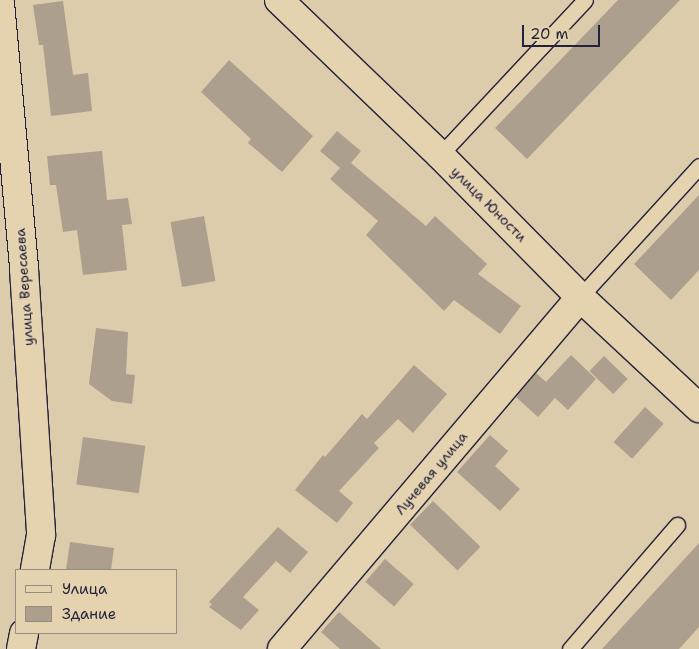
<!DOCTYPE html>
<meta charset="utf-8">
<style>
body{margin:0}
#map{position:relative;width:699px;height:649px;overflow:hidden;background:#ddccab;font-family:"Shantell Sans",sans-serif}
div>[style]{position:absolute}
.building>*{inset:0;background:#ac9f8e;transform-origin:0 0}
.roads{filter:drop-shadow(1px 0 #22223b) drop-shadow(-1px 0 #22223b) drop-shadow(0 1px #22223b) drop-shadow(0 -1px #22223b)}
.lane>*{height:15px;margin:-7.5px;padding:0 7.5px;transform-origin:7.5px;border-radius:7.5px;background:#e5d3b0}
.street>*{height:28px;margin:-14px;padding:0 14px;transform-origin:14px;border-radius:14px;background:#e5d3b0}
span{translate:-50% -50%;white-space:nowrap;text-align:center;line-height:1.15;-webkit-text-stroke:4px #e5d3b0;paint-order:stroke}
.street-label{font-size:14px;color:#22223b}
.legend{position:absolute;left:15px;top:569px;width:162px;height:65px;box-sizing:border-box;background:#e5d3b0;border:1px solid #978c81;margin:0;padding:6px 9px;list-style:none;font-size:15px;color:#22223b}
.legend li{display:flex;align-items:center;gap:10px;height:25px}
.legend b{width:25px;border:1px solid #978c81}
.scale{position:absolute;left:522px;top:25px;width:78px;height:22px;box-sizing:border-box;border:2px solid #22223b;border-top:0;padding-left:6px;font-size:15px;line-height:18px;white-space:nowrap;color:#22223b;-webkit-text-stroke:4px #e5d3b0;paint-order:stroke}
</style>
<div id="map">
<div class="building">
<i style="clip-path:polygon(618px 0,680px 0,527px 159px,495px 128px)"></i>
<i style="clip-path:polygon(63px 1px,73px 75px,88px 73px,92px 111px,51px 116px,43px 45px,39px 45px,33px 5px)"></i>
<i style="clip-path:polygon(229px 60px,313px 136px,282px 172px,248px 143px,251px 139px,201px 92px)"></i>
<i style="clip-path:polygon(337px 131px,361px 151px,351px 163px,426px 226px,435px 216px,487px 264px,478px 274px,521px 306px,500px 334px,454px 300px,444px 311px,366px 235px,378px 221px,330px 179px,340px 168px,320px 151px)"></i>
<i style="clip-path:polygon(102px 151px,107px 200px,128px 198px,132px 224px,122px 225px,127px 270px,83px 275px,77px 230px,63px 232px,56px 185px,50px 185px,47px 156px)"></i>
<i style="clip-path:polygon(699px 195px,699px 270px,671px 300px,634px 264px)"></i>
<i style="left:204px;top:216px;width:66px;height:34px;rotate:80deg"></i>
<i style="clip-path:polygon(96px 328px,128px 332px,126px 374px,135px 375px,132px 404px,112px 401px,89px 384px)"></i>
<i style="clip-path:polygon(571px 355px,596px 379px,568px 410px,555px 398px,538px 417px,516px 397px,536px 373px,546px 382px)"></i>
<i style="left:604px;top:356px;width:33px;height:21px;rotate:44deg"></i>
<i style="clip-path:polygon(414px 365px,447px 394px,413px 433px,398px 419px,374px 443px,379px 448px,339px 491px,353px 503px,337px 523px,295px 490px,323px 455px,325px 457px,362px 414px,367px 419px)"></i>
<i style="left:645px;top:407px;width:25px;height:47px;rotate:42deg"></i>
<i style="clip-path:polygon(490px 435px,508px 451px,495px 466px,520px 489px,500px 511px,457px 472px)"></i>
<i style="left:83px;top:437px;width:63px;height:48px;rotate:8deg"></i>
<i style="left:433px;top:501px;width:66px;height:33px;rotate:44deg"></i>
<i style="clip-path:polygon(278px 527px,308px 552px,290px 573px,276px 561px,243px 597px,259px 610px,241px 630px,209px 607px,212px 604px,209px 602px)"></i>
<i style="clip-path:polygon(70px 542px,114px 548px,111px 570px,66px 570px)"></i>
<i style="clip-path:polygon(699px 543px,699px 627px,679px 649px,602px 649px)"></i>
<i style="left:385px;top:559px;width:38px;height:30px;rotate:41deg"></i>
<i style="clip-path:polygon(339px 612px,381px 649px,340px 649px,321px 632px)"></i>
</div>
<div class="roads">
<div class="lane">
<i style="left:440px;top:155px;width:212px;rotate:-46.9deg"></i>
<i style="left:580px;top:297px;width:177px;rotate:-47.7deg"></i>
<i style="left:570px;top:649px;width:164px;rotate:-49.2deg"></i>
</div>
<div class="street">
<i style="left:279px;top:0;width:223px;rotate:43.9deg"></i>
<i style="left:440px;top:155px;width:199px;rotate:45.4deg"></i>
<i style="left:580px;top:297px;width:163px;rotate:43deg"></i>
<i style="left:0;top:3px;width:267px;rotate:84.8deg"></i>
<i style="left:24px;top:269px;width:267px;rotate:86.3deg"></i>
<i style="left:41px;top:535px;width:36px;rotate:100deg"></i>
<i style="left:21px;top:649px;width:16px;rotate:-79deg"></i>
<i style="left:282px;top:649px;width:461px;rotate:-49.7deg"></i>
</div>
</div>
<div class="street-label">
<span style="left:489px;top:204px;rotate:45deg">улица Юности</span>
<span style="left:24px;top:287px;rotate:-94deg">улица Вересаева</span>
<span style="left:431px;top:473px;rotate:-50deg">Лучевая улица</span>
</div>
<ul class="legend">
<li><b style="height:6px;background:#e5d3b0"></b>Улица</li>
<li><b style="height:14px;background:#ac9f8e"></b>Здание</li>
</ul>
<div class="scale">20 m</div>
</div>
